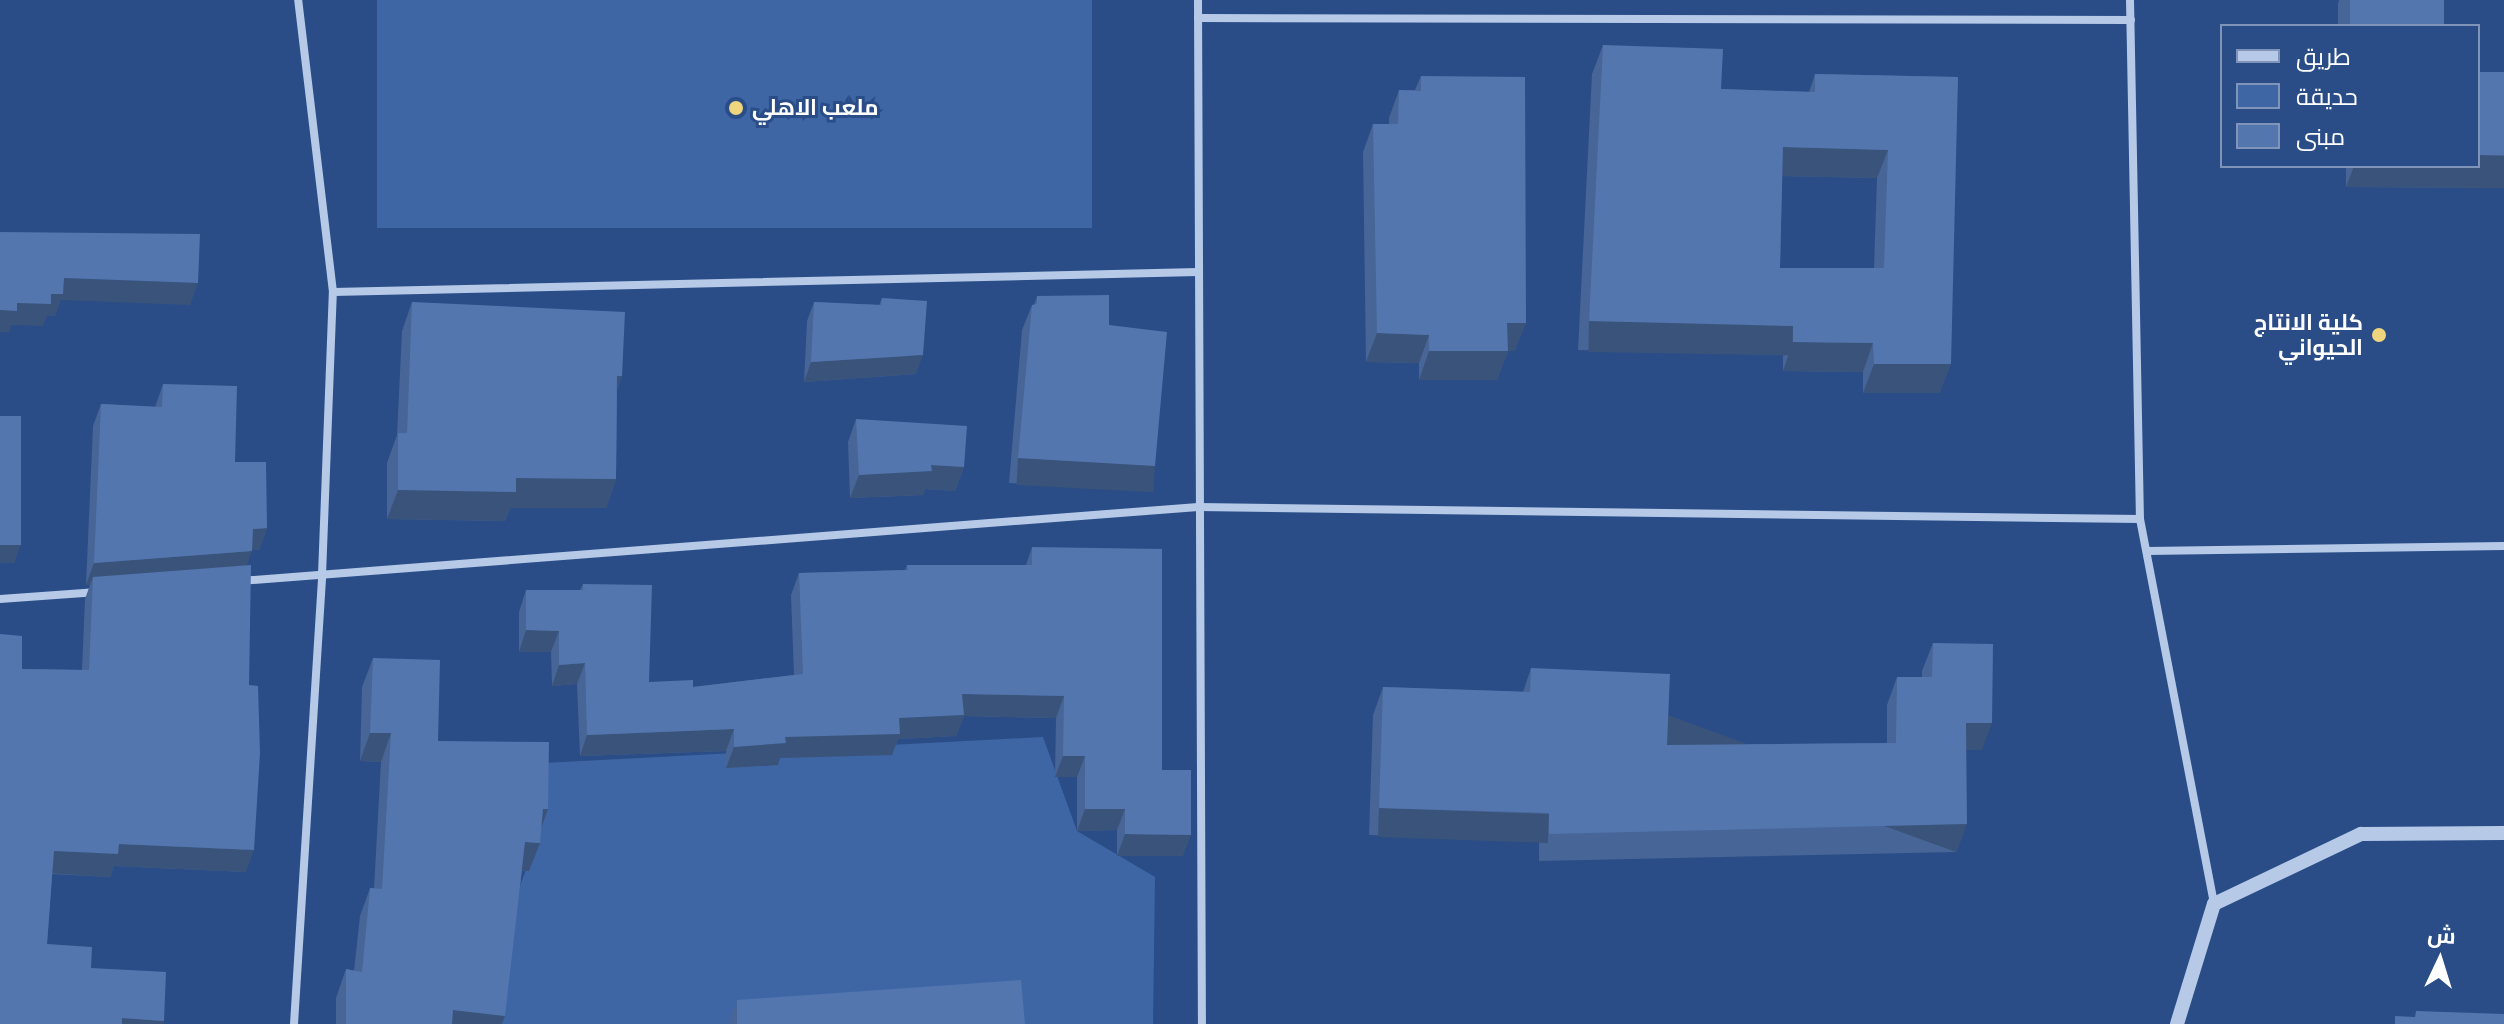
<!DOCTYPE html>
<meta charset="utf-8">
<style>
body{margin:0}
#map{position:relative;width:2504px;height:1024px;overflow:hidden;background:#2a4d88;font-family:"Roboto Condensed",Cairo,sans-serif}
div>[style]{position:absolute}
.green>*{inset:0;background:#3f66a4;transform-origin:0 0}
.minor>*{height:8px;margin:-4px;padding:0 4px;transform-origin:4px;border-radius:4px;background:#b6cae8}
.tertiary>*{height:14px;margin:-7px;padding:0 7px;transform-origin:7px;border-radius:7px;background:#b6cae8}
.wall>*{inset:0;background:#476596}
.shaded-wall>*{inset:0;background:#3a537a;transform-origin:0 0}
.building>*{inset:0;background:#5376af;transform-origin:0 0}
.dots>*{width:22px;height:22px;translate:-50% -50%;box-sizing:border-box;border:4px solid #2a4d88;border-radius:50%}
span{translate:-50% -50%;white-space:nowrap;text-align:center;line-height:1.15;-webkit-text-stroke:6px #2a4d88;paint-order:stroke}
.poi-label{font-size:22px;color:#fff;font-weight:700}
.left{translate:0 -50%;text-align:left}
.right{translate:-100% -50%;text-align:right}
.legend{position:absolute;left:2220px;top:24px;width:260px;height:144px;box-sizing:border-box;background:#2a4d88;border:2px solid #7f94b8;margin:0;padding:10px 14px;list-style:none;font-size:24px;color:#fff}
.legend li{display:flex;align-items:center;gap:16px;height:40px}
.legend b{width:40px;border:2px solid #7f94b8}
.north{position:absolute;left:2400px;top:920px;width:80px;height:80px;-webkit-text-stroke:6px #2a4d88;paint-order:stroke;rotate:4deg;font-size:22px;font-weight:700;line-height:32px;text-align:center;color:#fff}
.north::after{content:'';display:block;margin:auto;width:28px;height:36px;background:#fff;clip-path:polygon(50% 0,100% 100%,50% 72%,0 100%)}
</style>
<div id="map">
<div class="green">
<i style="left:377px;top:0;width:715px;height:228px"></i>
<i style="clip-path:polygon(1043px 737px,1077px 831px,1155px 877px,1153px 1024px,497px 1024px,510px 913px,538px 837px,544px 763px)"></i>
</div>
<div class="minor">
<i style="left:1198px;top:0;width:1024px;rotate:89.78deg"></i>
<i style="left:2130px;top:0;width:519px;rotate:88.9deg"></i>
<i style="left:2140px;top:519px;width:392px;rotate:79.1deg"></i>
<i style="left:1198px;top:18px;width:933px;rotate:0.12deg"></i>
<i style="left:333px;top:292px;width:865px;rotate:-1.32deg"></i>
<i style="left:2147px;top:551px;width:357px;rotate:-0.8deg"></i>
<i style="left:240px;top:581px;width:961px;rotate:-4.42deg"></i>
<i style="left:1198px;top:507px;width:942px;rotate:0.73deg"></i>
<i style="left:0;top:599px;width:98px;rotate:-4.1deg"></i>
<i style="left:294px;top:1024px;width:450px;rotate:-86.4deg"></i>
<i style="left:322px;top:575px;width:283px;rotate:-87.8deg"></i>
<i style="left:333px;top:292px;width:294px;rotate:-96.8deg"></i>
</div>
<div class="tertiary">
<i style="left:2177px;top:1024px;width:126px;rotate:-72.9deg"></i>
<i style="left:2214px;top:904px;width:163px;rotate:-25.5deg"></i>
<i style="left:2361px;top:834px;width:143px;rotate:-0.4deg"></i>
</div>
<div class="wall">
<i style="clip-path:polygon(2339px 0,2444px 0,2444px 26px,2338px 26px,2338px 4px)"></i>
<i style="clip-path:polygon(evenodd,1603px 45px,1721px 89px,1809px 92px,1815px 74px,1958px 77px,1940px 393px,1863px 393px,1863px 372px,1783px 371px,1783px 355px,1578px 350px,1592px 74px,1603px 45px,1782px 176px,1877px 178px,1874px 268px,1780px 268px,1782px 176px)"></i>
<i style="clip-path:polygon(2504px 72px,2504px 188px,2346px 187px,2346px 166px,2478px 166px)"></i>
<i style="clip-path:polygon(1421px 76px,1515px 351px,1508px 351px,1497px 380px,1419px 380px,1419px 363px,1366px 362px,1363px 152px,1373px 124px,1389px 124px,1389px 118px,1399px 90px,1415px 90px)"></i>
<i style="clip-path:polygon(1037px 296px,1109px 325px,1146px 491px,1009px 483px,1022px 330px,1032px 305px,1034px 305px)"></i>
<i style="clip-path:polygon(882px 298px,916px 374px,804px 382px,807px 321px,814px 302px,879px 305px)"></i>
<i style="clip-path:polygon(412px 302px,622px 376px,617px 390px,616px 479px,606px 508px,510px 508px,505px 521px,387px 519px,387px 463px,397px 435px,402px 331px)"></i>
<i style="clip-path:polygon(163px 384px,235px 462px,267px 528px,259px 550px,252px 550px,246px 565px,246px 872px,114px 866px,110px 877px,52px 874px,47px 944px,91px 968px,164px 1021px,163px 1024px,0 1024px,22px 669px,82px 670px,85px 599px,90px 585px,86px 585px,93px 426px,101px 404px,155px 407px)"></i>
<i style="clip-path:polygon(856px 419px,964px 467px,955px 491px,925px 489px,923px 495px,850px 498px,848px 442px)"></i>
<i style="clip-path:polygon(1032px 547px,1162px 770px,1183px 856px,1117px 856px,1117px 830px,1077px 831px,1077px 777px,1055px 777px,1056px 718px,964px 716px,956px 736px,898px 739px,892px 755px,780px 758px,778px 765px,726px 768px,726px 751px,580px 756px,577px 684px,552px 686px,551px 652px,519px 652px,519px 612px,526px 590px,580px 590px,583px 584px,649px 682px,693px 687px,794px 675px,791px 595px,799px 573px,905px 570px,907px 565px,1026px 565px)"></i>
<i style="clip-path:polygon(1933px 643px,1982px 750px,1966px 750px,1957px 852px,1539px 861px,1539px 841px,1369px 835px,1373px 715px,1383px 687px,1523px 692px,1531px 668px,1667px 745px,1887px 743px,1887px 705px,1897px 677px,1922px 677px,1922px 671px)"></i>
<i style="clip-path:polygon(373px 658px,438px 741px,548px 809px,541px 828px,540px 843px,529px 871px,522px 871px,502px 1024px,336px 1024px,336px 998px,346px 969px,354px 971px,360px 916px,370px 888px,374px 888px,381px 762px,360px 761px,362px 687px)"></i>
<i style="clip-path:polygon(737px 1000px,1025px 1024px,728px 1024px)"></i>
</div>
<div class="shaded-wall">
<i style="clip-path:polygon(1783px 147px,1888px 150px,1877px 178px,1773px 176px)"></i>
<i style="clip-path:polygon(2478px 155px,2504px 156px,2504px 188px,2346px 187px,2354px 166px,2478px 166px)"></i>
<i style="clip-path:polygon(64px 278px,198px 283px,190px 305px,61px 300px,55px 316px,47px 316px,43px 326px,12px 325px,9px 332px,0 332px,0 310px,17px 303px,51px 294px)"></i>
<i style="left:1589px;top:321px;width:204px;height:31px;rotate:1deg"></i>
<i style="clip-path:polygon(1507px 323px,1526px 323px,1515px 351px,1508px 351px,1497px 380px,1419px 380px,1429px 351px)"></i>
<i style="clip-path:polygon(1377px 333px,1429px 335px,1419px 363px,1366px 362px)"></i>
<i style="clip-path:polygon(1793px 342px,1873px 343px,1863px 372px,1783px 371px)"></i>
<i style="clip-path:polygon(923px 355px,916px 374px,804px 382px,811px 362px)"></i>
<i style="clip-path:polygon(1874px 364px,1951px 364px,1940px 393px,1863px 393px)"></i>
<i style="clip-path:polygon(617px 376px,622px 376px,611px 405px)"></i>
<i style="left:1018px;top:458px;width:137px;height:27px;rotate:3deg"></i>
<i style="clip-path:polygon(931px 465px,964px 467px,955px 491px,925px 489px,923px 495px,850px 498px,859px 475px)"></i>
<i style="clip-path:polygon(516px 478px,616px 479px,606px 508px,510px 508px,505px 521px,387px 519px,398px 490px)"></i>
<i style="clip-path:polygon(267px 528px,259px 550px,245px 551px,253px 529px)"></i>
<i style="clip-path:polygon(0 545px,21px 545px,14px 563px,0 563px)"></i>
<i style="clip-path:polygon(252px 551px,244px 573px,93px 577px,90px 585px,86px 585px,94px 563px)"></i>
<i style="clip-path:polygon(526px 630px,559px 631px,551px 652px,519px 652px)"></i>
<i style="clip-path:polygon(585px 663px,577px 684px,552px 686px,559px 665px)"></i>
<i style="clip-path:polygon(962px 694px,1064px 696px,1056px 718px,964px 716px,956px 736px,898px 739px,892px 755px,780px 758px,778px 765px,726px 768px,734px 747px,785px 737px,899px 718px)"></i>
<i style="clip-path:polygon(1966px 723px,1992px 723px,1982px 750px,1956px 750px)"></i>
<i style="clip-path:polygon(734px 729px,726px 751px,580px 756px,587px 735px)"></i>
<i style="clip-path:polygon(370px 733px,391px 733px,381px 762px,360px 761px)"></i>
<i style="clip-path:polygon(1063px 756px,1085px 756px,1077px 777px,1055px 777px)"></i>
<i style="left:1379px;top:808px;width:170px;height:29px;rotate:2deg"></i>
<i style="clip-path:polygon(543px 809px,548px 809px,538px 837px)"></i>
<i style="clip-path:polygon(1085px 809px,1125px 809px,1117px 830px,1077px 831px)"></i>
<i style="left:1967px;top:824px;width:30px;height:418px;rotate:110deg"></i>
<i style="clip-path:polygon(1125px 834px,1191px 835px,1183px 856px,1117px 856px)"></i>
<i style="clip-path:polygon(525px 842px,540px 843px,529px 871px,515px 870px)"></i>
<i style="clip-path:polygon(119px 844px,254px 850px,246px 872px,114px 866px,110px 877px,46px 873px,54px 851px)"></i>
<i style="clip-path:polygon(453px 1010px,505px 1016px,502px 1024px,448px 1024px)"></i>
<i style="clip-path:polygon(122px 1018px,164px 1021px,163px 1024px,120px 1024px)"></i>
</div>
<div class="building">
<i style="left:2350px;top:0;width:94px;height:26px"></i>
<i style="clip-path:polygon(evenodd,1603px 45px,1723px 49px,1721px 89px,1815px 92px,1815px 74px,1958px 77px,1951px 364px,1874px 364px,1873px 343px,1793px 342px,1793px 326px,1589px 321px,1603px 45px,1783px 147px,1888px 150px,1884px 268px,1780px 268px,1783px 147px)"></i>
<i style="left:2478px;top:72px;width:26px;height:83px"></i>
<i style="clip-path:polygon(1421px 76px,1525px 77px,1526px 323px,1507px 323px,1508px 351px,1429px 351px,1429px 335px,1377px 333px,1373px 124px,1398px 124px,1399px 90px,1421px 91px)"></i>
<i style="clip-path:polygon(0 232px,200px 234px,198px 283px,64px 278px,63px 294px,51px 294px,51px 304px,17px 303px,17px 311px,0 310px)"></i>
<i style="clip-path:polygon(1109px 295px,1109px 325px,1167px 332px,1155px 466px,1018px 458px,1032px 305px,1037px 304px,1037px 296px)"></i>
<i style="clip-path:polygon(882px 298px,927px 301px,923px 355px,811px 362px,814px 302px,881px 305px)"></i>
<i style="clip-path:polygon(412px 302px,625px 312px,622px 376px,617px 376px,616px 479px,516px 478px,516px 492px,398px 490px,398px 433px,407px 433px)"></i>
<i style="clip-path:polygon(163px 384px,237px 386px,235px 462px,266px 462px,267px 528px,253px 529px,252px 551px,94px 563px,101px 404px,162px 407px)"></i>
<i style="left:0;top:416px;width:21px;height:129px"></i>
<i style="clip-path:polygon(856px 419px,967px 426px,964px 467px,931px 465px,932px 471px,859px 475px)"></i>
<i style="clip-path:polygon(1032px 547px,1162px 549px,1162px 770px,1191px 770px,1191px 835px,1125px 834px,1125px 809px,1085px 809px,1085px 756px,1063px 756px,1064px 696px,962px 694px,964px 715px,899px 718px,900px 734px,785px 737px,786px 743px,734px 747px,734px 729px,587px 735px,585px 663px,559px 665px,559px 631px,526px 630px,526px 590px,583px 590px,583px 584px,652px 585px,649px 682px,693px 680px,693px 687px,803px 674px,799px 573px,908px 570px,907px 565px,1032px 565px)"></i>
<i style="clip-path:polygon(251px 565px,249px 685px,258px 686px,260px 753px,254px 850px,119px 844px,118px 854px,54px 851px,47px 944px,92px 947px,91px 968px,166px 972px,164px 1021px,122px 1018px,122px 1024px,0 1024px,0 634px,22px 636px,22px 669px,89px 670px,93px 577px)"></i>
<i style="clip-path:polygon(1933px 643px,1993px 644px,1992px 723px,1966px 723px,1967px 824px,1549px 834px,1549px 813px,1379px 808px,1383px 687px,1530px 692px,1531px 668px,1670px 674px,1667px 745px,1896px 743px,1897px 677px,1932px 677px)"></i>
<i style="clip-path:polygon(373px 658px,440px 660px,438px 741px,549px 742px,548px 809px,543px 809px,540px 843px,525px 842px,505px 1016px,453px 1010px,452px 1024px,346px 1024px,346px 969px,362px 972px,370px 888px,382px 889px,391px 733px,370px 733px)"></i>
<i style="clip-path:polygon(1021px 980px,1025px 1024px,737px 1024px,737px 1000px)"></i>
<i style="clip-path:polygon(2416px 1011px,2504px 1014px,2504px 1024px,2395px 1024px,2395px 1016px,2415px 1017px)"></i>
</div>
<div class="dots">
<i style="left:736px;top:108px;background:#efd57e"></i>
<i style="left:2379px;top:335px;background:#efd57e"></i>
</div>
<div class="poi-label">
<span class="left" style="left:752px;top:108px">ملعب الاهلي</span>
<span class="right" style="left:2363px;top:335px">كلية الانتاج<br>الحيواني</span>
</div>
<ul class="legend">
<li><b style="height:10px;background:#b6cae8"></b>طريق</li>
<li><b style="height:22px;background:#3f66a4"></b>حديقة</li>
<li><b style="height:22px;background:#5376af"></b>مبنى</li>
</ul>
<div class="north">ش</div>
</div>
